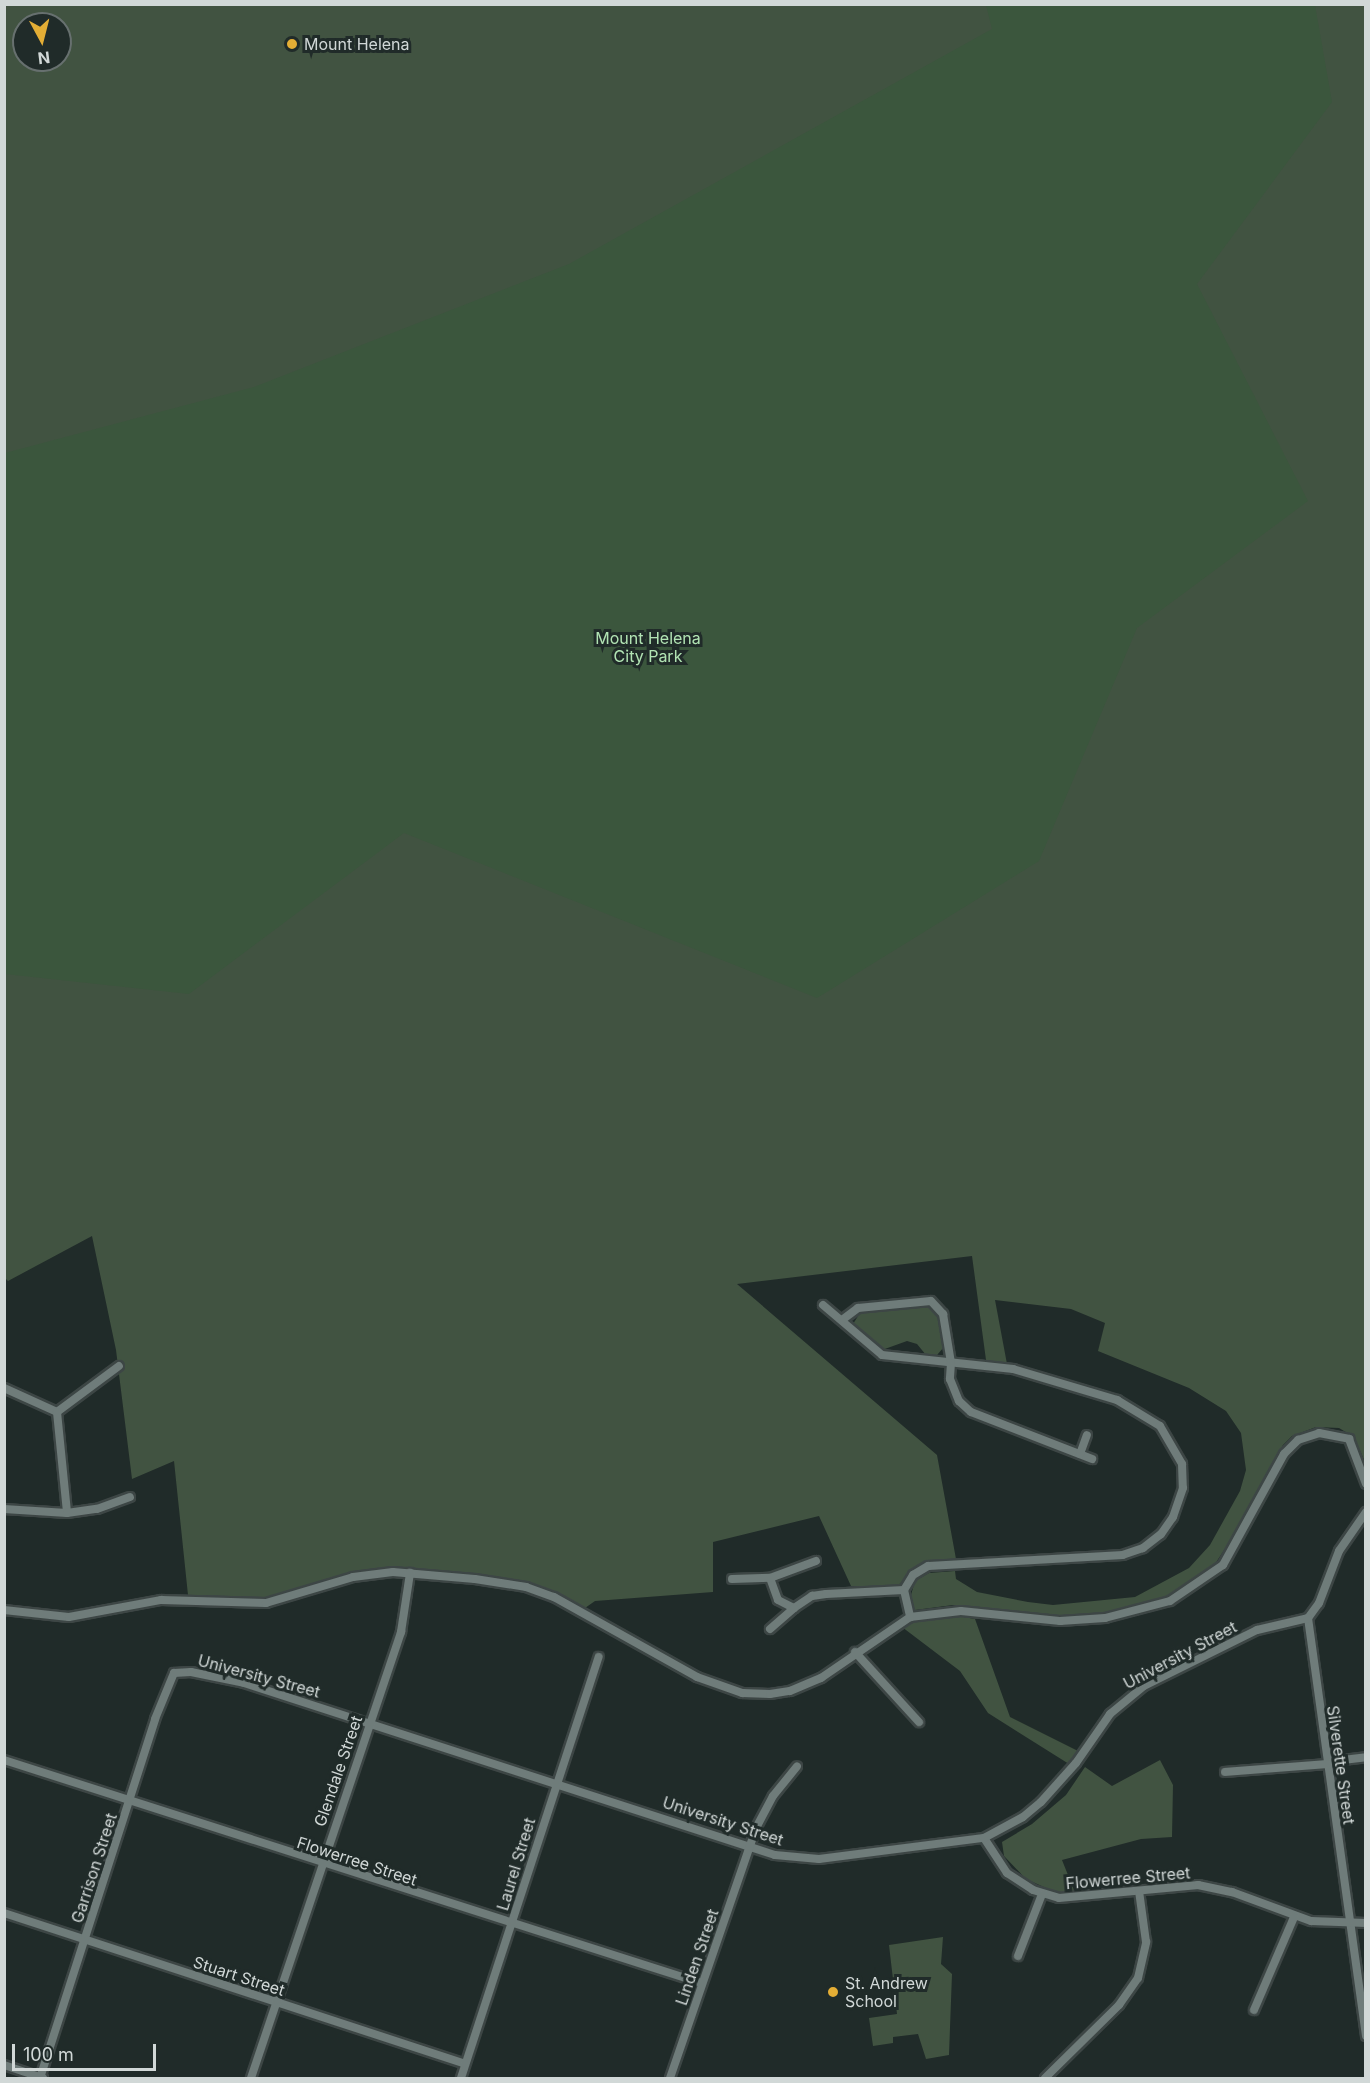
<!DOCTYPE html>
<html>
<head>
<meta charset="utf-8">
<style>
	body { margin:0 }
	#map { position:relative; width:1370px; height:2083px; overflow:hidden; background:#202b29; font-family:Inter,sans-serif }
	div>[style] { position:absolute }
	.green>* { inset:0; background:#415341 }
	.forest>* { inset:0; background:#3b563d }
	.roads { filter:drop-shadow(2px 0 #3d4645) drop-shadow(-2px 0 #3d4645) drop-shadow(0 2px #3d4645) drop-shadow(0 -2px #3d4645) }
	.minor>* { height:8px; margin:-4px; padding:0 4px; transform-origin:4px; border-radius:4px; background:#6f7c7a }
	.dots>* { width:16px; height:16px; translate:-50% -50%; box-sizing:border-box; border:3px solid #202b29; border-radius:50% }
	span { translate:-50% -50%; white-space:nowrap; text-align:center; line-height:1.15; -webkit-text-stroke:6px #202b29; paint-order:stroke }
	.poi-label { font-size:16px; color:#d1d8d7 }
	.left { translate:0 -50%; text-align:left }
	.park-label { font-size:16px; color:#b1e3b3 }
	.street-label { font-size:16px; color:#d1d8d7 }
	.frame { position:absolute; inset:0; border:6px solid #d1d8d7; pointer-events:none }
	.north { position:absolute; left:12px; top:12px; width:60px; height:60px; box-sizing:border-box; background:#202b29; border:2px solid #67706f; border-radius:50%; rotate:173deg; font-size:16px; font-weight:700; line-height:24px; text-align:center; color:#d1d8d7 }
	.north::after { content:''; display:block; margin:auto; width:21px; height:27px; background:#e4ae35; clip-path:polygon(50% 0,100% 100%,50% 72%,0 100%) }
	.scale { position:absolute; left:12px; top:2044px; width:144px; height:27px; box-sizing:border-box; border:3px solid #d1d8d7; border-top:0; padding-left:8px; font-size:18px; line-height:21px; white-space:nowrap; color:#d1d8d7; -webkit-text-stroke:4px #202b29; paint-order:stroke }
</style>
</head>
<body>
<div id="map">
	<div class="green">
		<div style="clip-path:polygon(evenodd,5px 5px,1365px 5px,1365px 1462px,1354px 1437px,1339px 1428px,1316px 1427px,1292px 1436px,1283px 1445px,1236px 1532px,1211px 1570px,1160px 1600px,1127px 1611px,1086px 1617px,1029px 1615px,953px 1605px,915px 1610px,909px 1602px,915px 1581px,929px 1573px,955px 1571px,956px 1579px,977px 1592px,1028px 1602px,1053px 1605px,1135px 1597px,1189px 1568px,1210px 1545px,1240px 1491px,1246px 1470px,1241px 1433px,1226px 1411px,1189px 1388px,1098px 1351px,1105px 1323px,1071px 1309px,995px 1300px,1007px 1364px,986px 1360px,972px 1256px,737px 1284px,937px 1455px,956px 1559px,917px 1565px,896px 1588px,851px 1586px,819px 1516px,713px 1542px,713px 1592px,595px 1601px,585px 1608px,557px 1593px,522px 1582px,402px 1568px,375px 1571px,268px 1599px,188px 1595px,174px 1461px,132px 1479px,116px 1350px,92px 1236px,8px 1281px,5px 1278px,5px 5px,24px 24px,60px 24px,60px 60px,24px 60px,24px 24px)"></div>
		<div style="clip-path:polygon(929px 1305px,939px 1313px,944px 1347px,937px 1355px,926px 1355px,917px 1344px,907px 1341px,882px 1350px,853px 1324px,860px 1313px)"></div>
		<div style="clip-path:polygon(953px 1615px,975px 1619px,1010px 1717px,1078px 1751px,1069px 1764px,988px 1713px,960px 1671px,902px 1627px,926px 1618px)"></div>
		<div style="clip-path:polygon(1160px 1760px,1173px 1785px,1172px 1837px,1141px 1839px,1062px 1860px,1076px 1895px,1055px 1892px,1026px 1879px,1004px 1856px,1002px 1842px,1032px 1824px,1066px 1795px,1085px 1767px,1112px 1786px)"></div>
		<div style="clip-path:polygon(943px 1937px,941px 1964px,952px 1974px,949px 2055px,926px 2059px,918px 2034px,893px 2037px,893px 2043px,873px 2046px,869px 2018px,897px 2014px,889px 1945px)"></div>
	</div>
	<div class="forest">
		<div style="clip-path:polygon(986px 5px,1315px 5px,1332px 102px,1197px 284px,1308px 501px,1137px 628px,1039px 861px,817px 998px,404px 833px,189px 994px,5px 974px,5px 453px,254px 387px,569px 264px,992px 29px)"></div>
	</div>
	<div class="roads">
		<div class="minor">
			<div style="left:823px;top:1305px;width:77px;rotate:40.3deg"></div>
			<div style="left:882px;top:1355px;width:132px;rotate:6.1deg"></div>
			<div style="left:1013px;top:1369px;width:109px;rotate:16.6deg"></div>
			<div style="left:1117px;top:1400px;width:50px;rotate:31.2deg"></div>
			<div style="left:1160px;top:1426px;width:44px;rotate:59.9deg"></div>
			<div style="left:1182px;top:1464px;width:24px;rotate:88deg"></div>
			<div style="left:1183px;top:1488px;width:31px;rotate:109deg"></div>
			<div style="left:1173px;top:1517px;width:21px;rotate:125deg"></div>
			<div style="left:1161px;top:1534px;width:23px;rotate:142deg"></div>
			<div style="left:1143px;top:1548px;width:21px;rotate:161deg"></div>
			<div style="left:1123px;top:1555px;width:195px;rotate:176.8deg"></div>
			<div style="left:928px;top:1566px;width:17px;rotate:149deg"></div>
			<div style="left:913px;top:1575px;width:17px;rotate:121deg"></div>
			<div style="left:904px;top:1590px;width:28px;rotate:77deg"></div>
			<div style="left:842px;top:1320px;width:20px;rotate:-37deg"></div>
			<div style="left:858px;top:1308px;width:73px;rotate:-5.5deg"></div>
			<div style="left:931px;top:1301px;width:18px;rotate:47deg"></div>
			<div style="left:943px;top:1314px;width:50px;rotate:80.7deg"></div>
			<div style="left:951px;top:1363px;width:16px;rotate:94deg"></div>
			<div style="left:950px;top:1379px;width:24px;rotate:68deg"></div>
			<div style="left:959px;top:1401px;width:16px;rotate:43deg"></div>
			<div style="left:971px;top:1412px;width:130px;rotate:21.2deg"></div>
			<div style="left:4px;top:1388px;width:58px;rotate:24.4deg"></div>
			<div style="left:57px;top:1412px;width:77px;rotate:-36.6deg"></div>
			<div style="left:57px;top:1412px;width:101px;rotate:84.3deg"></div>
			<div style="left:1080px;top:1454px;width:20px;rotate:-70deg"></div>
			<div style="left:4px;top:1509px;width:63px;rotate:3.6deg"></div>
			<div style="left:67px;top:1513px;width:30px;rotate:-8deg"></div>
			<div style="left:97px;top:1509px;width:35px;rotate:-20deg"></div>
			<div style="left:1366px;top:1512px;width:47px;rotate:124.7deg"></div>
			<div style="left:1339px;top:1551px;width:56px;rotate:111deg"></div>
			<div style="left:1319px;top:1603px;width:19px;rotate:126deg"></div>
			<div style="left:1308px;top:1618px;width:422px;rotate:82.1deg"></div>
			<div style="left:770px;top:1578px;width:23px;rotate:70deg"></div>
			<div style="left:778px;top:1600px;width:18px;rotate:27deg"></div>
			<div style="left:794px;top:1608px;width:22px;rotate:-34deg"></div>
			<div style="left:812px;top:1596px;width:14px;rotate:-8deg"></div>
			<div style="left:826px;top:1594px;width:78px;rotate:-2.9deg"></div>
			<div style="left:732px;top:1579px;width:38px;rotate:-2deg"></div>
			<div style="left:770px;top:1578px;width:49px;rotate:-20.3deg"></div>
			<div style="left:4px;top:1610px;width:65px;rotate:6.1deg"></div>
			<div style="left:69px;top:1617px;width:94px;rotate:-10.5deg"></div>
			<div style="left:161px;top:1600px;width:105px;rotate:1.6deg"></div>
			<div style="left:266px;top:1603px;width:91px;rotate:-16.6deg"></div>
			<div style="left:353px;top:1577px;width:40px;rotate:-7.1deg"></div>
			<div style="left:393px;top:1572px;width:82px;rotate:4.9deg"></div>
			<div style="left:475px;top:1579px;width:52px;rotate:8.9deg"></div>
			<div style="left:526px;top:1587px;width:30px;rotate:20deg"></div>
			<div style="left:554px;top:1597px;width:164px;rotate:29.2deg"></div>
			<div style="left:697px;top:1677px;width:48px;rotate:19.6deg"></div>
			<div style="left:742px;top:1693px;width:28px;rotate:2deg"></div>
			<div style="left:770px;top:1694px;width:20px;rotate:-9deg"></div>
			<div style="left:790px;top:1691px;width:34px;rotate:-23deg"></div>
			<div style="left:821px;top:1678px;width:108px;rotate:-34.4deg"></div>
			<div style="left:910px;top:1617px;width:51px;rotate:-6.7deg"></div>
			<div style="left:961px;top:1611px;width:100px;rotate:5.8deg"></div>
			<div style="left:1060px;top:1621px;width:45px;rotate:-3.8deg"></div>
			<div style="left:1105px;top:1618px;width:67px;rotate:-14.7deg"></div>
			<div style="left:1170px;top:1601px;width:64px;rotate:-34.2deg"></div>
			<div style="left:1223px;top:1565px;width:127px;rotate:-61.2deg"></div>
			<div style="left:1284px;top:1454px;width:20px;rotate:-45deg"></div>
			<div style="left:1298px;top:1440px;width:22px;rotate:-18deg"></div>
			<div style="left:1319px;top:1433px;width:31px;rotate:11deg"></div>
			<div style="left:1349px;top:1439px;width:48px;rotate:69.3deg"></div>
			<div style="left:770px;top:1629px;width:32px;rotate:-41deg"></div>
			<div style="left:855px;top:1652px;width:95px;rotate:47.6deg"></div>
			<div style="left:4px;top:1760px;width:732px;rotate:17.74deg"></div>
			<div style="left:1343px;top:1760px;width:23px;rotate:-7deg"></div>
			<div style="left:1225px;top:1772px;width:102px;rotate:-4.5deg"></div>
			<div style="left:984px;top:1838px;width:42px;rotate:56.7deg"></div>
			<div style="left:1007px;top:1873px;width:31px;rotate:33deg"></div>
			<div style="left:1033px;top:1890px;width:27px;rotate:17deg"></div>
			<div style="left:1059px;top:1898px;width:140px;rotate:-5.3deg"></div>
			<div style="left:1198px;top:1885px;width:35px;rotate:12deg"></div>
			<div style="left:1232px;top:1892px;width:84px;rotate:20.2deg"></div>
			<div style="left:1311px;top:1921px;width:55px;rotate:2.1deg"></div>
			<div style="left:4px;top:1913px;width:485px;rotate:18.1deg"></div>
			<div style="left:1018px;top:1956px;width:66px;rotate:-68.8deg"></div>
			<div style="left:1254px;top:2010px;width:101px;rotate:-66.7deg"></div>
			<div style="left:4px;top:2065px;width:41px;rotate:18.4deg"></div>
			<div style="left:40px;top:2078px;width:377px;rotate:-72.2deg"></div>
			<div style="left:155px;top:1719px;width:50px;rotate:-67.6deg"></div>
			<div style="left:174px;top:1673px;width:17px;rotate:-3deg"></div>
			<div style="left:191px;top:1672px;width:54px;rotate:11.7deg"></div>
			<div style="left:244px;top:1683px;width:558px;rotate:17.95deg"></div>
			<div style="left:775px;top:1855px;width:44px;rotate:5.2deg"></div>
			<div style="left:819px;top:1859px;width:166px;rotate:-7.3deg"></div>
			<div style="left:984px;top:1838px;width:44px;rotate:-28.3deg"></div>
			<div style="left:1023px;top:1817px;width:23px;rotate:-40deg"></div>
			<div style="left:1041px;top:1802px;width:52px;rotate:-48.1deg"></div>
			<div style="left:1076px;top:1763px;width:60px;rotate:-55.2deg"></div>
			<div style="left:1110px;top:1714px;width:44px;rotate:-39.5deg"></div>
			<div style="left:1144px;top:1686px;width:126px;rotate:-26.4deg"></div>
			<div style="left:1257px;top:1630px;width:52px;rotate:-13.2deg"></div>
			<div style="left:251px;top:2078px;width:471px;rotate:-71.4deg"></div>
			<div style="left:401px;top:1632px;width:60px;rotate:-81.3deg"></div>
			<div style="left:461px;top:2078px;width:443px;rotate:-71.9deg"></div>
			<div style="left:670px;top:2078px;width:264px;rotate:-71deg"></div>
			<div style="left:756px;top:1828px;width:36px;rotate:-62deg"></div>
			<div style="left:773px;top:1796px;width:38px;rotate:-51deg"></div>
			<div style="left:1045px;top:2078px;width:104px;rotate:-44.6deg"></div>
			<div style="left:1119px;top:2005px;width:33px;rotate:-55deg"></div>
			<div style="left:1138px;top:1978px;width:37px;rotate:-77deg"></div>
			<div style="left:1146px;top:1942px;width:51px;rotate:-97.8deg"></div>
		</div>
	</div>
	<div class="dots">
		<div style="left:292px;top:44px;background:#e4ae35"></div>
		<div style="left:833px;top:1992px;background:#e4ae35"></div>
	</div>
	<div class="poi-label">
		<span class="left" style="left:304px;top:44px">Mount Helena</span>
		<span class="left" style="left:845px;top:1992px">St. Andrew<br>School</span>
	</div>
	<div class="park-label">
		<span style="left:648px;top:647px">Mount Helena<br>City Park</span>
	</div>
	<div class="street-label">
		<span style="left:1180px;top:1655px;rotate:-28deg">University Street</span>
		<span style="left:259px;top:1676px;rotate:15deg">University Street</span>
		<span style="left:1341px;top:1765px;rotate:82deg">Silverette Street</span>
		<span style="left:338px;top:1771px;rotate:-71deg">Glendale Street</span>
		<span style="left:723px;top:1821px;rotate:18deg">University Street</span>
		<span style="left:357px;top:1861px;rotate:18deg">Flowerree Street</span>
		<span style="left:516px;top:1864px;rotate:-73deg">Laurel Street</span>
		<span style="left:94px;top:1868px;rotate:-72deg">Garrison Street</span>
		<span style="left:1128px;top:1878px;rotate:-5deg">Flowerree Street</span>
		<span style="left:697px;top:1957px;rotate:-71deg">Linden Street</span>
		<span style="left:239px;top:1976px;rotate:18deg">Stuart Street</span>
	</div>
	<div class="frame"></div>
	<div class="north">N</div>
	<div class="scale">100 m</div>
</div>
</body>
</html>
